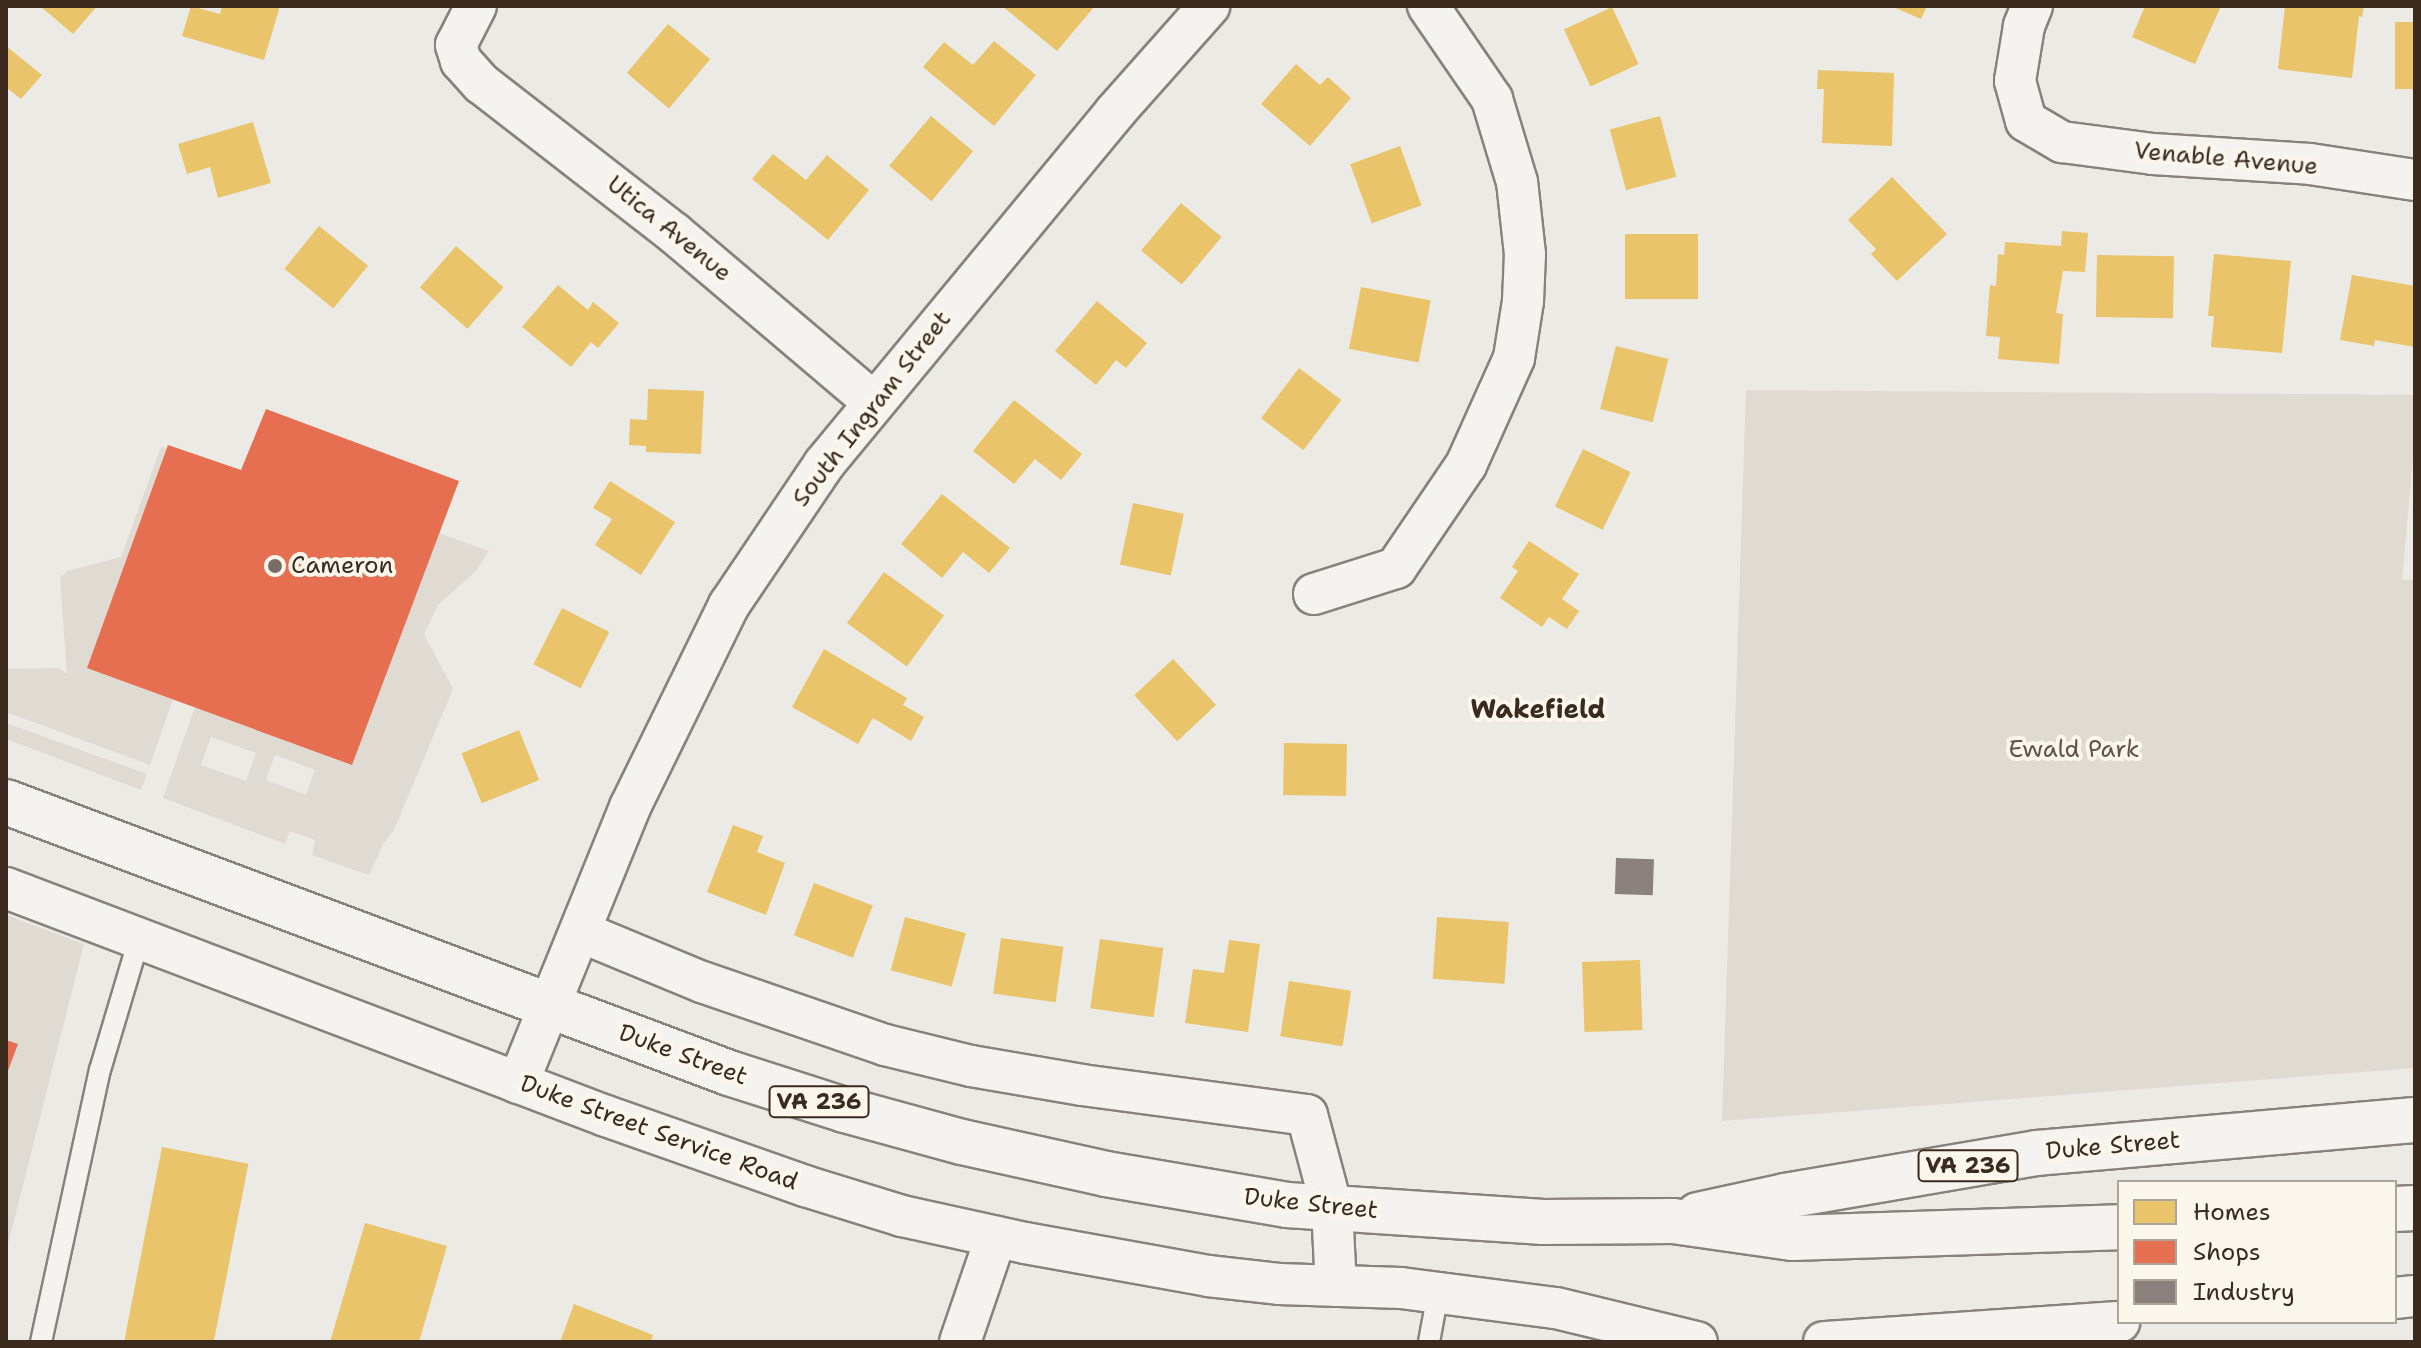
<!DOCTYPE html>
<html>
<head>
<meta charset="utf-8">
<style>
	body { margin:0 }
	#map { position:relative; width:2421px; height:1348px; overflow:hidden; background:#eceae4; font-family:"Shantell Sans",sans-serif }
	div>[style] { position:absolute }
	.built>* { inset:0; background:#dfdbd2 }
	.homes>* { inset:0; background:#e9c46a; transform-origin:0 0 }
	.shops>* { inset:0; background:#e76f51 }
	.industry>* { inset:0; background:#8a817c; transform-origin:0 0 }
	.roads { filter:drop-shadow(2px 0 #86827c) drop-shadow(-2px 0 #86827c) drop-shadow(0 2px #86827c) drop-shadow(0 -2px #86827c) }
	.lane>* { height:20px; margin:-10px; padding:0 10px; transform-origin:10px; border-radius:10px; background:#f4f3ef }
	.street>* { height:40px; margin:-20px; padding:0 20px; transform-origin:20px; border-radius:20px; background:#f4f3ef }
	.primary>* { height:44px; margin:-22px; padding:0 22px; transform-origin:22px; border-radius:22px; background:#f4f3ef }
	.dots>* { width:22px; height:22px; translate:-50% -50%; box-sizing:border-box; border:4px solid #fbf7ec; border-radius:50% }
	span { translate:-50% -50%; white-space:nowrap; text-align:center; line-height:1.15; -webkit-text-stroke:8px #fbf7ec; paint-order:stroke }
	.shield-label span { padding:2px 6px; background:#fbf7ec; border:2px solid; border-radius:6px; -webkit-text-stroke-width:0 }
	.shield-label { font-size:22px; color:#3b2a1e; font-weight:700 }
	.street-label { font-size:24px; color:#3b2a1e }
	.poi-label { font-size:24px; color:#3b2a1e }
	.left { translate:0 -50%; text-align:left }
	.park-label { font-size:24px; color:#625347 }
	.neighbourhood-label { font-size:26px; color:#3b2a1e; font-weight:700 }
	.frame { position:absolute; inset:0; border:8px solid #3b2a1e; pointer-events:none }
	.legend { position:absolute; left:2117px; top:1180px; width:280px; height:144px; box-sizing:border-box; background:#fbf7ec; border:2px solid #aea59a; margin:0; padding:10px 14px; list-style:none; font-size:24px; color:#3b2a1e }
	.legend li { display:flex; align-items:center; gap:16px; height:40px }
	.legend b { width:40px; border:2px solid #aea59a }
</style>
</head>
<body>
<div id="map">
	<div class="built">
		<div style="clip-path:polygon(1746px 390px,2415px 395px,2415px 435px,2402px 580px,2415px 580px,2415px 1068px,1722px 1121px)"></div>
		<div style="clip-path:polygon(161px 447px,167px 449px,173px 699px,150px 765px,6px 712px,6px 669px,59px 668px,67px 674px,60px 578px,67px 571px,121px 557px)"></div>
		<div style="clip-path:polygon(evenodd,439px 533px,489px 551px,476px 571px,438px 605px,424px 634px,453px 689px,394px 830px,383px 844px,369px 875px,312px 855px,315px 840px,290px 831px,285px 844px,163px 798px,195px 707px,439px 533px,211px 737px,256px 753px,246px 781px,201px 765px,211px 737px,439px 533px,275px 755px,315px 770px,306px 795px,266px 780px,275px 755px)"></div>
		<div style="clip-path:polygon(6px 723px,147px 774px,141px 790px,6px 739px)"></div>
		<div style="clip-path:polygon(6px 915px,84px 944px,6px 1252px)"></div>
	</div>
	<div class="homes">
		<div style="clip-path:polygon(40px 6px,97px 6px,73px 34px)"></div>
		<div style="clip-path:polygon(191px 6px,220px 14px,222px 6px,280px 6px,264px 60px,182px 36px)"></div>
		<div style="clip-path:polygon(1002px 6px,1095px 6px,1057px 51px)"></div>
		<div style="clip-path:polygon(1891px 6px,1927px 6px,1921px 19px)"></div>
		<div style="clip-path:polygon(2145px 6px,2221px 6px,2195px 64px,2132px 37px)"></div>
		<div style="clip-path:polygon(2285px 6px,2364px 6px,2362px 17px,2359px 16px,2352px 78px,2278px 69px)"></div>
		<div style="left:1612px;top:7px;width:63px;height:53px;rotate:65deg"></div>
		<div style="left:2415px;top:22px;width:67px;height:20px;rotate:90deg"></div>
		<div style="left:668px;top:24px;width:55px;height:64px;rotate:40deg"></div>
		<div style="clip-path:polygon(994px 41px,1036px 75px,994px 126px,923px 67px,944px 42px,973px 65px)"></div>
		<div style="clip-path:polygon(6px 46px,42px 75px,21px 99px,6px 87px)"></div>
		<div style="clip-path:polygon(1296px 64px,1320px 85px,1328px 77px,1351px 98px,1310px 146px,1261px 104px)"></div>
		<div style="clip-path:polygon(1818px 70px,1894px 73px,1892px 146px,1822px 143px,1824px 89px,1817px 89px)"></div>
		<div style="left:931px;top:116px;width:55px;height:65px;rotate:40deg"></div>
		<div style="left:1660px;top:116px;width:63px;height:52px;rotate:75deg"></div>
		<div style="clip-path:polygon(253px 122px,271px 183px,218px 198px,210px 167px,187px 174px,178px 144px)"></div>
		<div style="left:1400px;top:146px;width:63px;height:53px;rotate:70deg"></div>
		<div style="clip-path:polygon(773px 154px,806px 180px,827px 155px,869px 190px,828px 240px,752px 179px)"></div>
		<div style="clip-path:polygon(1892px 177px,1947px 234px,1897px 281px,1871px 254px,1876px 249px,1848px 220px)"></div>
		<div style="left:1181px;top:203px;width:53px;height:62px;rotate:40deg"></div>
		<div style="left:319px;top:226px;width:63px;height:55px;rotate:39deg"></div>
		<div style="clip-path:polygon(2062px 231px,2088px 233px,2085px 272px,2063px 271px,2056px 313px,2063px 314px,2059px 364px,1998px 359px,2000px 337px,1986px 336px,1990px 285px,1996px 286px,1998px 254px,2004px 255px,2005px 242px,2061px 246px)"></div>
		<div style="left:1698px;top:234px;width:65px;height:73px;rotate:90deg"></div>
		<div style="left:456px;top:246px;width:63px;height:55px;rotate:41deg"></div>
		<div style="clip-path:polygon(2214px 254px,2291px 261px,2282px 353px,2211px 347px,2214px 316px,2208px 316px)"></div>
		<div style="left:2097px;top:255px;width:77px;height:62px;rotate:1deg"></div>
		<div style="clip-path:polygon(2352px 275px,2415px 286px,2415px 347px,2375px 340px,2374px 346px,2340px 340px)"></div>
		<div style="clip-path:polygon(558px 285px,588px 310px,593px 302px,619px 323px,598px 348px,591px 342px,571px 367px,522px 327px)"></div>
		<div style="left:1361px;top:287px;width:71px;height:63px;rotate:11deg"></div>
		<div style="clip-path:polygon(1097px 301px,1147px 343px,1126px 368px,1116px 360px,1096px 385px,1055px 351px)"></div>
		<div style="left:1616px;top:346px;width:54px;height:65px;rotate:14deg"></div>
		<div style="left:1299px;top:368px;width:53px;height:63px;rotate:37deg"></div>
		<div style="clip-path:polygon(648px 389px,704px 391px,701px 454px,646px 452px,646px 446px,629px 445px,630px 419px,647px 420px)"></div>
		<div style="clip-path:polygon(1014px 400px,1082px 454px,1061px 480px,1035px 459px,1014px 484px,973px 451px)"></div>
		<div style="left:1583px;top:449px;width:53px;height:64px;rotate:26deg"></div>
		<div style="clip-path:polygon(610px 481px,675px 522px,641px 575px,595px 545px,612px 519px,593px 508px)"></div>
		<div style="clip-path:polygon(942px 494px,1010px 548px,989px 573px,963px 552px,942px 578px,901px 544px)"></div>
		<div style="left:1133px;top:503px;width:52px;height:63px;rotate:12deg"></div>
		<div style="clip-path:polygon(1529px 541px,1579px 574px,1562px 599px,1579px 611px,1567px 629px,1549px 617px,1542px 627px,1500px 598px,1518px 571px,1512px 567px)"></div>
		<div style="left:884px;top:572px;width:74px;height:63px;rotate:36deg"></div>
		<div style="left:562px;top:608px;width:53px;height:63px;rotate:27deg"></div>
		<div style="clip-path:polygon(824px 649px,907px 698px,903px 705px,924px 717px,911px 741px,873px 718px,858px 744px,792px 707px)"></div>
		<div style="left:1173px;top:659px;width:63px;height:53px;rotate:47deg"></div>
		<div style="left:519px;top:730px;width:54px;height:62px;rotate:68deg"></div>
		<div style="left:1284px;top:743px;width:63px;height:52px;rotate:1deg"></div>
		<div style="clip-path:polygon(733px 825px,763px 836px,757px 852px,785px 863px,766px 915px,707px 892px)"></div>
		<div style="left:814px;top:883px;width:63px;height:56px;rotate:21deg"></div>
		<div style="left:905px;top:917px;width:63px;height:55px;rotate:15deg"></div>
		<div style="left:1437px;top:917px;width:72px;height:62px;rotate:4deg"></div>
		<div style="left:1001px;top:938px;width:63px;height:56px;rotate:8deg"></div>
		<div style="left:1100px;top:939px;width:64px;height:70px;rotate:8deg"></div>
		<div style="clip-path:polygon(1229px 940px,1260px 944px,1248px 1032px,1185px 1023px,1193px 969px,1224px 973px)"></div>
		<div style="left:1640px;top:960px;width:70px;height:58px;rotate:88deg"></div>
		<div style="left:1289px;top:981px;width:63px;height:56px;rotate:9deg"></div>
		<div style="left:162px;top:1147px;width:88px;height:199px;rotate:11deg"></div>
		<div style="clip-path:polygon(365px 1223px,447px 1246px,419px 1342px,330px 1342px)"></div>
		<div style="clip-path:polygon(574px 1304px,653px 1335px,651px 1342px,560px 1342px)"></div>
	</div>
	<div class="shops">
		<div style="clip-path:polygon(266px 409px,459px 481px,352px 765px,87px 668px,168px 445px,241px 470px)"></div>
		<div style="clip-path:polygon(6px 1040px,18px 1044px,6px 1076px)"></div>
	</div>
	<div class="industry">
		<div style="left:1616px;top:858px;width:38px;height:36px;rotate:2deg"></div>
	</div>
	<div class="roads">
		<div class="lane">
			<div style="left:41px;top:1342px;width:278px;rotate:-77.8deg"></div>
			<div style="left:100px;top:1070px;width:137px;rotate:-73.4deg"></div>
			<div style="left:1429px;top:1342px;width:50px;rotate:-79.6deg"></div>
		</div>
		<div class="street">
			<div style="left:476px;top:6px;width:44px;rotate:117.1deg"></div>
			<div style="left:456px;top:45px;width:17px;rotate:73deg"></div>
			<div style="left:461px;top:61px;width:31px;rotate:48deg"></div>
			<div style="left:482px;top:84px;width:243px;rotate:37.8deg"></div>
			<div style="left:674px;top:233px;width:261px;rotate:40.3deg"></div>
			<div style="left:2032px;top:6px;width:22px;rotate:112deg"></div>
			<div style="left:2024px;top:26px;width:56px;rotate:99.3deg"></div>
			<div style="left:2015px;top:81px;width:41px;rotate:74.6deg"></div>
			<div style="left:2026px;top:121px;width:42px;rotate:30.3deg"></div>
			<div style="left:2062px;top:142px;width:92px;rotate:7.5deg"></div>
			<div style="left:2153px;top:154px;width:157px;rotate:3.6deg"></div>
			<div style="left:2310px;top:164px;width:106px;rotate:8.7deg"></div>
			<div style="left:1314px;top:594px;width:86px;rotate:-17.6deg"></div>
			<div style="left:1396px;top:568px;width:125px;rotate:-55.8deg"></div>
			<div style="left:1466px;top:465px;width:117px;rotate:-65.8deg"></div>
			<div style="left:1514px;top:358px;width:58px;rotate:-81deg"></div>
			<div style="left:1523px;top:301px;width:47px;rotate:-87.6deg"></div>
			<div style="left:1525px;top:254px;width:72px;rotate:-96.3deg"></div>
			<div style="left:1517px;top:182px;width:87px;rotate:-106.8deg"></div>
			<div style="left:1492px;top:99px;width:113px;rotate:-124.5deg"></div>
			<div style="left:6px;top:888px;width:642px;rotate:20.81deg"></div>
			<div style="left:606px;top:1116px;width:211px;rotate:19.4deg"></div>
			<div style="left:805px;top:1186px;width:102px;rotate:17.2deg"></div>
			<div style="left:902px;top:1216px;width:126px;rotate:12.4deg"></div>
			<div style="left:1025px;top:1243px;width:186px;rotate:10.2deg"></div>
			<div style="left:1208px;top:1276px;width:71px;rotate:6.4deg"></div>
			<div style="left:1279px;top:1284px;width:122px;rotate:1.9deg"></div>
			<div style="left:1401px;top:1288px;width:156px;rotate:7.4deg"></div>
			<div style="left:1556px;top:1308px;width:145px;rotate:13.6deg"></div>
			<div style="left:581px;top:932px;width:131px;rotate:22.5deg"></div>
			<div style="left:702px;top:982px;width:194px;rotate:19deg"></div>
			<div style="left:885px;top:1045px;width:89px;rotate:13.7deg"></div>
			<div style="left:971px;top:1066px;width:113px;rotate:9.7deg"></div>
			<div style="left:1082px;top:1085px;width:227px;rotate:7.6deg"></div>
			<div style="left:1307px;top:1115px;width:96px;rotate:75deg"></div>
			<div style="left:1332px;top:1208px;width:78px;rotate:87.1deg"></div>
			<div style="left:518px;top:1083px;width:298px;rotate:-67.9deg"></div>
			<div style="left:630px;top:807px;width:225px;rotate:-63.9deg"></div>
			<div style="left:729px;top:605px;width:170px;rotate:-56deg"></div>
			<div style="left:824px;top:464px;width:457px;rotate:-50.4deg"></div>
			<div style="left:1115px;top:112px;width:142px;rotate:-48.4deg"></div>
			<div style="left:2395px;top:1298px;width:20px;rotate:-6deg"></div>
			<div style="left:960px;top:1342px;width:111px;rotate:-71.1deg"></div>
			<div style="left:1824px;top:1342px;width:296px;rotate:-3.9deg"></div>
		</div>
		<div class="primary">
			<div style="left:6px;top:802px;width:772px;rotate:20.55deg"></div>
			<div style="left:729px;top:1073px;width:122px;rotate:17.7deg"></div>
			<div style="left:845px;top:1110px;width:121px;rotate:15.3deg"></div>
			<div style="left:962px;top:1142px;width:148px;rotate:12.5deg"></div>
			<div style="left:1106px;top:1174px;width:184px;rotate:9.7deg"></div>
			<div style="left:1287px;top:1205px;width:257px;rotate:3.8deg"></div>
			<div style="left:1543px;top:1222px;width:130px;rotate:-0.4deg"></div>
			<div style="left:1673px;top:1221px;width:120px;rotate:8.1deg"></div>
			<div style="left:1792px;top:1238px;width:327px;rotate:-1.9deg"></div>
			<div style="left:2395px;top:1209px;width:20px;rotate:-3deg"></div>
			<div style="left:1698px;top:1215px;width:89px;rotate:-12.3deg"></div>
			<div style="left:1785px;top:1196px;width:256px;rotate:-9.7deg"></div>
			<div style="left:2037px;top:1153px;width:379px;rotate:-5deg"></div>
		</div>
	</div>
	<div class="dots">
		<div style="left:275px;top:566px;background:#796d63"></div>
	</div>
	<div class="shield-label">
		<span style="left:819px;top:1102px">VA 236</span>
		<span style="left:1968px;top:1166px">VA 236</span>
	</div>
	<div class="street-label">
		<span style="left:2226px;top:159px;rotate:5deg">Venable Avenue</span>
		<span style="left:669px;top:229px;rotate:39deg">Utica Avenue</span>
		<span style="left:872px;top:409px;rotate:-52deg">South Ingram Street</span>
		<span style="left:683px;top:1055px;rotate:20deg">Duke Street</span>
		<span style="left:659px;top:1133px;rotate:20deg">Duke Street Service Road</span>
		<span style="left:2113px;top:1146px;rotate:-5deg">Duke Street</span>
		<span style="left:1311px;top:1204px;rotate:6deg">Duke Street</span>
	</div>
	<div class="poi-label">
		<span class="left" style="left:291px;top:566px">Cameron</span>
	</div>
	<div class="park-label">
		<span style="left:2074px;top:750px">Ewald Park</span>
	</div>
	<div class="neighbourhood-label">
		<span style="left:1538px;top:709px">Wakefield</span>
	</div>
	<div class="frame"></div>
	<ul class="legend">
	<li><b style="height:22px;background:#e9c46a"></b>Homes</li>
	<li><b style="height:22px;background:#e76f51"></b>Shops</li>
	<li><b style="height:22px;background:#8a817c"></b>Industry</li>
	</ul>
</div>
</body>
</html>
